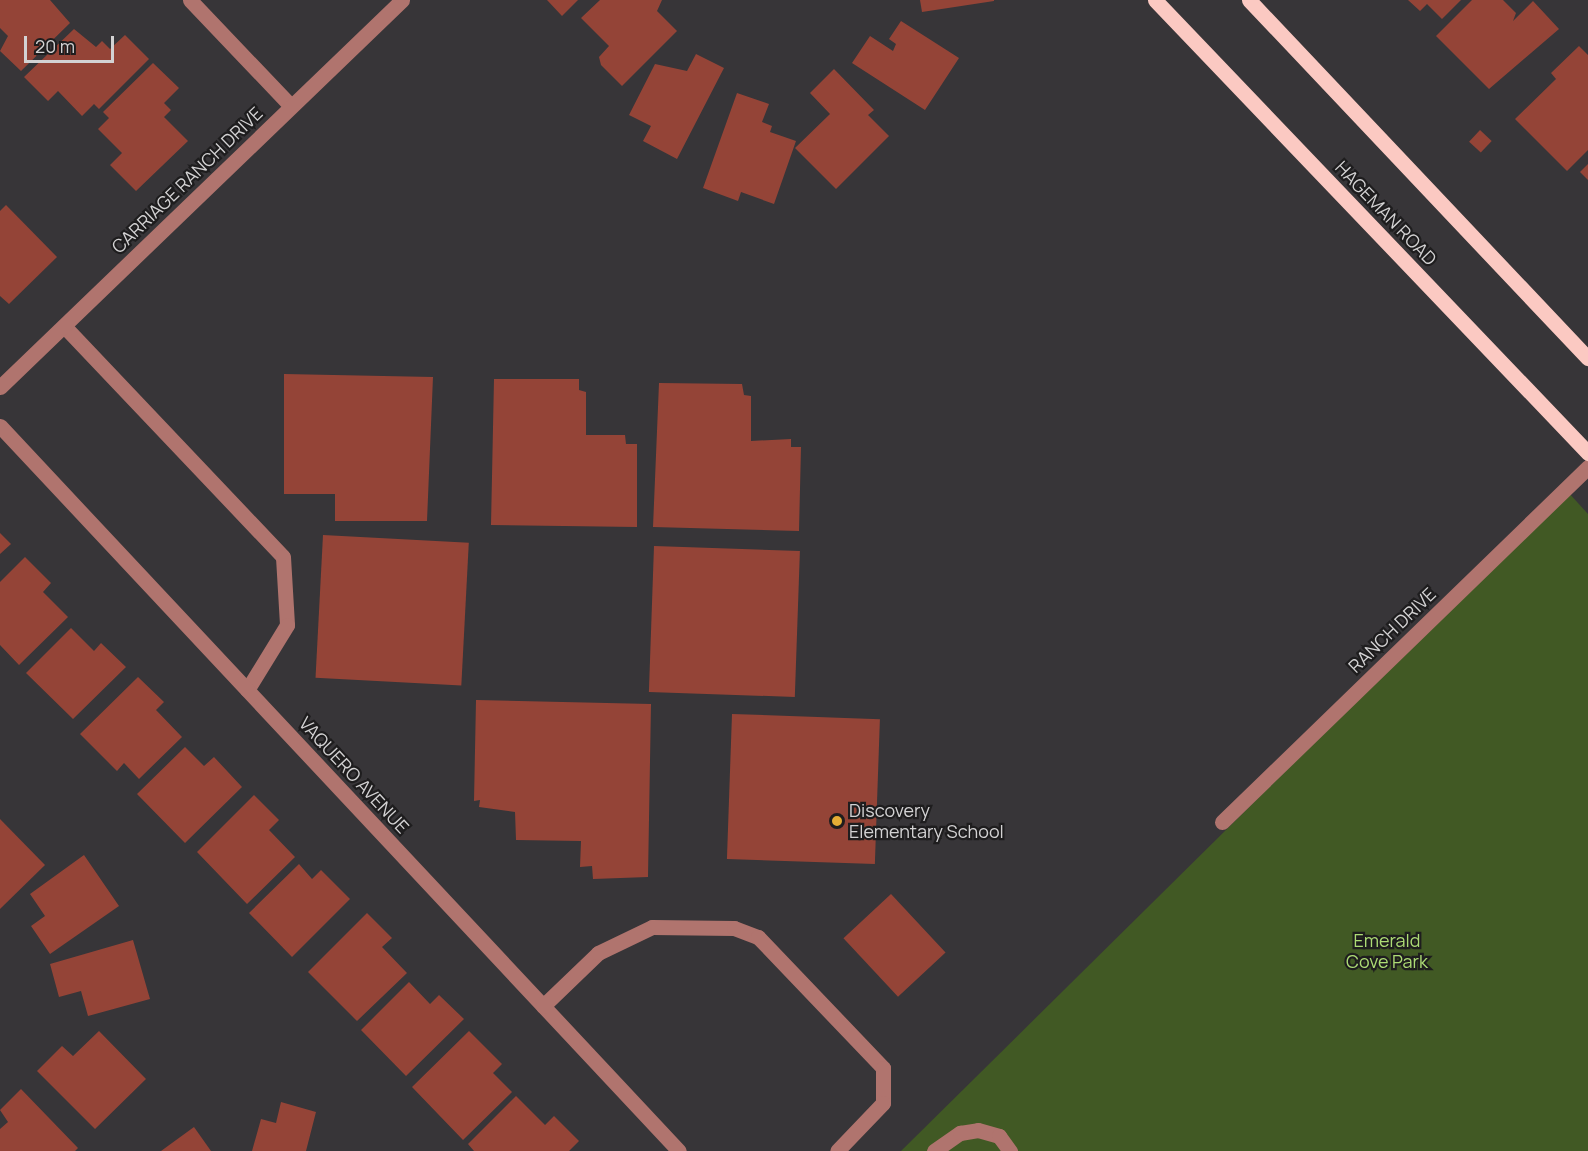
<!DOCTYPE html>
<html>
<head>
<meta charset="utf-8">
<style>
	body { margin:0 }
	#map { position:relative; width:1588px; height:1151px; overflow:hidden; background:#373538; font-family:Manrope,sans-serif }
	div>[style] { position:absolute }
	.green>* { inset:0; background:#415924 }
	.building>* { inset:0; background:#944437; transform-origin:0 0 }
	.minor>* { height:15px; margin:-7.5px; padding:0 7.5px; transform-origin:7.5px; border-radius:7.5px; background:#b0746e }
	.major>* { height:15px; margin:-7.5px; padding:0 7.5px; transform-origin:7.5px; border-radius:7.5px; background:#fbc9c2 }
	.dots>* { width:16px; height:16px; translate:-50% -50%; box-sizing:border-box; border:3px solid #1e1d1e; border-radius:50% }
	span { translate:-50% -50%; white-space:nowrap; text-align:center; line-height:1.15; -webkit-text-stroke:4.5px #1e1d1e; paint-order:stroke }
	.street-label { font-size:18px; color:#d3d2d3 }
	.poi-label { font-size:18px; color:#d3d2d3 }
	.left { translate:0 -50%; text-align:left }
	.park-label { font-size:18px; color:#addc75 }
	.scale { position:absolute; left:24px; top:36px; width:90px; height:27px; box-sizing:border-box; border:3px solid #d3d2d3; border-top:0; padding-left:8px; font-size:18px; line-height:21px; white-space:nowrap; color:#d3d2d3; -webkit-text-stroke:4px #1e1d1e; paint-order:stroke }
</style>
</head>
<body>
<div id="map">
	<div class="green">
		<div style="clip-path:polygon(1568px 492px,1588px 514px,1588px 1151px,901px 1151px)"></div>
	</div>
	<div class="building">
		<div style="clip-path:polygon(0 0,50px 0,70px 23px,21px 71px,0 51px,8px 36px,0 28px)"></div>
		<div style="clip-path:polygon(547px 0,578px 0,562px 16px)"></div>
		<div style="clip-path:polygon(600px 0,662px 0,657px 11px,677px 31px,622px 86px,601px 65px,599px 57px,609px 46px,581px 18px)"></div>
		<div style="clip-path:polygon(920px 0,994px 0,994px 1px,922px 12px)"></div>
		<div style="clip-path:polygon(1408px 0,1461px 0,1442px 19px,1427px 4px,1420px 11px)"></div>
		<div style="clip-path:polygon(1472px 0,1503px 0,1516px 13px,1513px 21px,1533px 1px,1559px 29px,1489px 89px,1436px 36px)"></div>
		<div style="clip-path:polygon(901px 21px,959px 58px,925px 110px,852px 63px,870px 36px,893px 51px,896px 44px,889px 39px)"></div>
		<div style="clip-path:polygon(74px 29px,96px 47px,102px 41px,110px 49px,125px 35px,149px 59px,99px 109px,94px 104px,82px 116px,58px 91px,48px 101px,24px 77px)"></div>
		<div style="clip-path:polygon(1579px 46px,1588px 55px,1588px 150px,1567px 171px,1515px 119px,1556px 79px,1551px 73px)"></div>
		<div style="clip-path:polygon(696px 54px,724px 68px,677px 159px,643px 141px,651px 126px,629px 115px,655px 64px,687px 71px)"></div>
		<div style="clip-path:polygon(153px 63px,179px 88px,164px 103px,171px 110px,164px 117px,188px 141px,136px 191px,110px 165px,122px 153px,98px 129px,109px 118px,103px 112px)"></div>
		<div style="clip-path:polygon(834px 69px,874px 110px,868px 115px,889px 136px,836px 189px,795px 148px,830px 114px,810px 93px)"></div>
		<div style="clip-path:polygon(737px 93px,769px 104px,762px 122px,772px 126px,770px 132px,796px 141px,774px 204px,741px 192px,738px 201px,703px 188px)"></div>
		<div style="left:1480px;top:130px;width:16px;height:16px;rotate:43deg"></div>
		<div style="clip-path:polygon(1588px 164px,1588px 180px,1580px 172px)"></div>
		<div style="clip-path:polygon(6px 205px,57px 257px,9px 304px,0 296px,0 211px)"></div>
		<div style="clip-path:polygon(284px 374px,433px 377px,427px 521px,335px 521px,335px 494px,284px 494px)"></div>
		<div style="clip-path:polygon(494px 379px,579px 379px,579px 390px,586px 392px,586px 435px,625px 435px,626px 444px,637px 444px,637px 527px,491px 525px)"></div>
		<div style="clip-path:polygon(659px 383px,742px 384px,744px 395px,751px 396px,751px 441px,791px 439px,791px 447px,801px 447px,799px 531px,653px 527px)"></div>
		<div style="clip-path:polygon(0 533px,11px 544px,0 554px)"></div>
		<div style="left:323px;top:535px;width:146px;height:143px;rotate:3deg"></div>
		<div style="left:654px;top:546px;width:146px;height:146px;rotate:2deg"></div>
		<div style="clip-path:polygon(25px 557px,51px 583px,43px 592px,68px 617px,19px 665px,0 645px,0 582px)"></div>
		<div style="clip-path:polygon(71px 628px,94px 651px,101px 643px,126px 667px,73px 719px,26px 673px)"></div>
		<div style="clip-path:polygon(138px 677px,164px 702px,156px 710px,182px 737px,139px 779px,124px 763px,117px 771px,80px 734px)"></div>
		<div style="clip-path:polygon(476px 700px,651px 704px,648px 877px,593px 879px,592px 866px,580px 867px,581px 841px,516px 840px,515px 812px,479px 807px,480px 800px,474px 801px)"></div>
		<div style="left:732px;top:714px;width:148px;height:145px;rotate:2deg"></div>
		<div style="clip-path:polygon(185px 747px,204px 766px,214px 757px,242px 787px,185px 843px,137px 794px)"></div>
		<div style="clip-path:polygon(254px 795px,279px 820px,269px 830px,295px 857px,247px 904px,197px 852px)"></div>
		<div style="clip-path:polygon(0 819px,45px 865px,0 909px)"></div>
		<div style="clip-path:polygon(84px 855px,119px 906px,50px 954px,31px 926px,45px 916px,30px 894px)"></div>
		<div style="clip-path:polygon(299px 864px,312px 879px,321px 870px,350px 899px,292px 957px,249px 913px)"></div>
		<div style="left:891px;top:894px;width:80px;height:65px;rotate:47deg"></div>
		<div style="clip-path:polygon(367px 913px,392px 938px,382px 947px,407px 973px,357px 1021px,308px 972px)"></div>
		<div style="clip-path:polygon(133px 940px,150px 999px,88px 1016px,81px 991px,59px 997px,50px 964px)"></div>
		<div style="clip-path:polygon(409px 982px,430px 1004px,439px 995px,464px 1019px,406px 1076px,361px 1030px)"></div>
		<div style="clip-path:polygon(99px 1031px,146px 1079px,95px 1129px,37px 1071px,62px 1046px,73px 1056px)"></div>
		<div style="clip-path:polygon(469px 1031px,502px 1064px,493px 1073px,512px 1092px,463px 1140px,412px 1087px)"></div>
		<div style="clip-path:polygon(21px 1089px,78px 1148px,75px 1151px,0 1151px,0 1129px,8px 1122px,0 1110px)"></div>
		<div style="clip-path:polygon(516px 1096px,545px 1125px,554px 1116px,579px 1141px,569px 1151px,474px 1151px,468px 1144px)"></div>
		<div style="clip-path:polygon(281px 1102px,316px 1112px,306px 1151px,252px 1151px,261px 1119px,276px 1123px)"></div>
		<div style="clip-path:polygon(194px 1127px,211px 1151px,161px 1151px)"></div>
	</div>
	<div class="minor">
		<div style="left:190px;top:0;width:146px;rotate:46.4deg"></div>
		<div style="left:64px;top:326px;width:318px;rotate:46.5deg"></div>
		<div style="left:283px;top:557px;width:68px;rotate:86.6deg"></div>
		<div style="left:287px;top:625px;width:76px;rotate:121.6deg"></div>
		<div style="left:0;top:387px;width:558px;rotate:-43.91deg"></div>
		<div style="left:0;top:426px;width:993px;rotate:46.88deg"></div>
		<div style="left:1222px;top:822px;width:510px;rotate:-44.13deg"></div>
		<div style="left:543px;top:1006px;width:76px;rotate:-43.9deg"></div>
		<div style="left:598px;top:953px;width:60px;rotate:-25.7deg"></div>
		<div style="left:652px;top:927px;width:82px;rotate:0.7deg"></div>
		<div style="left:734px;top:928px;width:26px;rotate:21deg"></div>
		<div style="left:758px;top:937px;width:181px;rotate:46.3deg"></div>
		<div style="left:883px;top:1068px;width:35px;rotate:90deg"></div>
		<div style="left:883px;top:1103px;width:66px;rotate:133.8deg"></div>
		<div style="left:934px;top:1151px;width:32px;rotate:-35deg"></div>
		<div style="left:960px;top:1133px;width:18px;rotate:-9deg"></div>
		<div style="left:978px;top:1130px;width:22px;rotate:16deg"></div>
		<div style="left:999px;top:1136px;width:19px;rotate:54deg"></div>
	</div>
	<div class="major">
		<div style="left:1155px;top:0;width:627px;rotate:46.29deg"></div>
		<div style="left:1249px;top:0;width:493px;rotate:46.6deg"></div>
	</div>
	<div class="dots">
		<div style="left:837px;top:821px;background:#e5ad35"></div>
	</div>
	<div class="street-label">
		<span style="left:187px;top:180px;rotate:-44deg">CARRIAGE RANCH DRIVE</span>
		<span style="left:1386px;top:213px;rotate:46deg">HAGEMAN ROAD</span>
		<span style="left:1392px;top:630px;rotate:-44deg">RANCH DRIVE</span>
		<span style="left:354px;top:775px;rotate:47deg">VAQUERO AVENUE</span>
	</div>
	<div class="poi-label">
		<span class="left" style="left:849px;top:821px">Discovery<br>Elementary School</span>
	</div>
	<div class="park-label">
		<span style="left:1387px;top:951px">Emerald<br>Cove Park</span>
	</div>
	<div class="scale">20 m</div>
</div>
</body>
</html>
